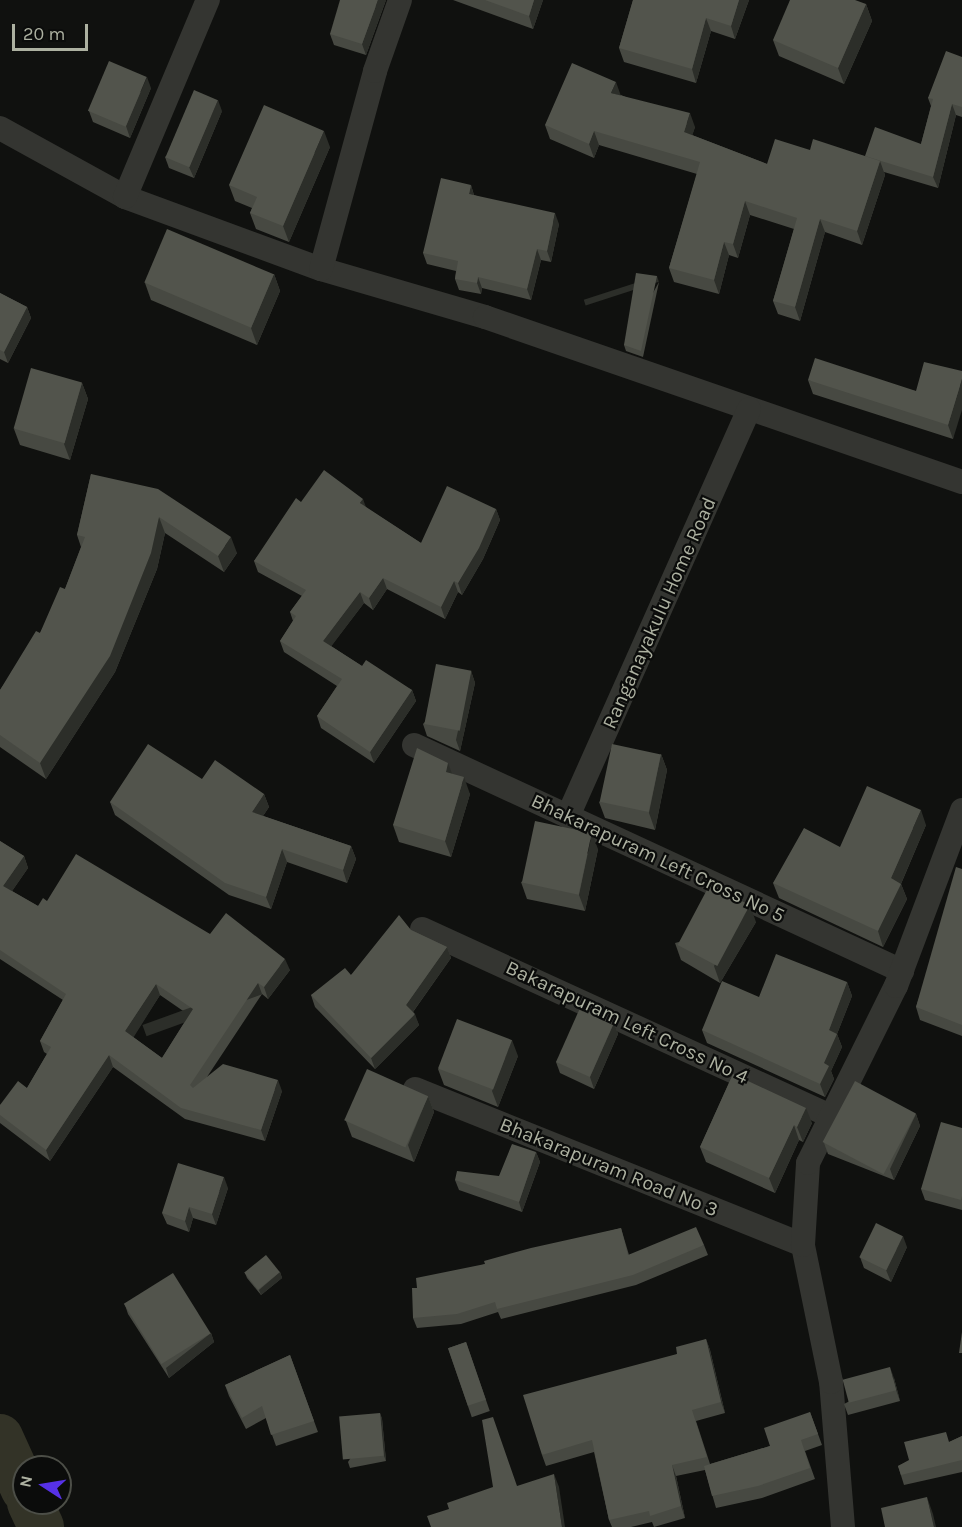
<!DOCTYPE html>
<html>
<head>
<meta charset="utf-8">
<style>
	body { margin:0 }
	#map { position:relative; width:962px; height:1527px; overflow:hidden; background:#10110f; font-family:Karla,sans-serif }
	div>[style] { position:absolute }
	.river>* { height:46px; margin:-23px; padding:0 23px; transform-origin:23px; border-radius:23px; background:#333327 }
	.minor>* { height:24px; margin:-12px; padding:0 12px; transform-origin:12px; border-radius:12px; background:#343531 }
	.wall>* { inset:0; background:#474942; transform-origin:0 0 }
	.shaded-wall>* { inset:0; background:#2c2e29; transform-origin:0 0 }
	.building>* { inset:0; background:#52544c; transform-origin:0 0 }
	span { translate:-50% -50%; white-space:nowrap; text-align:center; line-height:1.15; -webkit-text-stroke:4.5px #0b0c0b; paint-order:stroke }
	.street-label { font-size:20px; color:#adb1a1 }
	.north { position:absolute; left:12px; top:1455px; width:60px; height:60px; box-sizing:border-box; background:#0b0c0b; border:2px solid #4c4e47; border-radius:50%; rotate:282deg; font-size:16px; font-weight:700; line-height:24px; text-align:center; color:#adb1a1 }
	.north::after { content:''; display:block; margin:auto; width:21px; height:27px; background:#5631e7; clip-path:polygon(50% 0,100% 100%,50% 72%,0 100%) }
	.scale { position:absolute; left:12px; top:24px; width:76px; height:27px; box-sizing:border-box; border:3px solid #adb1a1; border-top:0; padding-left:8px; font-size:18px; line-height:21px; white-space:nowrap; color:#adb1a1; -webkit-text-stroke:4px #0b0c0b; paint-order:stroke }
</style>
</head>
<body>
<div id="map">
	<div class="river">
		<div style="left:0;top:1437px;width:58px;rotate:65.6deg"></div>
		<div style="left:30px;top:1503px;width:26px;rotate:65deg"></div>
	</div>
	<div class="minor">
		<div style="left:0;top:128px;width:143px;rotate:28.9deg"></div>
		<div style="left:125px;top:197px;width:209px;rotate:20.2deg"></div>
		<div style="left:321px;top:269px;width:171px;rotate:16.3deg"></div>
		<div style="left:485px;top:317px;width:505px;rotate:19.08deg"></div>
		<div style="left:125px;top:197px;width:214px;rotate:-67.2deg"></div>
		<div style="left:321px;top:269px;width:205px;rotate:-74.7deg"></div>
		<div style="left:375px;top:71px;width:75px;rotate:-70.6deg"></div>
		<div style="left:414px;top:745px;width:538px;rotate:24.85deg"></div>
		<div style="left:568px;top:816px;width:445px;rotate:-66deg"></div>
		<div style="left:422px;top:929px;width:450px;rotate:24.6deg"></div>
		<div style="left:415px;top:1089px;width:418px;rotate:21.9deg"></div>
		<div style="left:843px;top:1527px;width:145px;rotate:-94.7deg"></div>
		<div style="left:831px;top:1382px;width:140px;rotate:-101.6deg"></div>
		<div style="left:803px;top:1245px;width:82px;rotate:-86.5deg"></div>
		<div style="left:808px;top:1163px;width:198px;rotate:-63.6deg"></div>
		<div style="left:896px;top:986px;width:188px;rotate:-69.4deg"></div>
	</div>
	<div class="wall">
		<div style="clip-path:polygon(386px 0,366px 55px,334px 45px,330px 34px)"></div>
		<div style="clip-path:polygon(453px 0,543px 0,533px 29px)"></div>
		<div style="clip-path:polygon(633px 0,749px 0,735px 39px,711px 31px,696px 83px,624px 62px,619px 48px)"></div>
		<div style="clip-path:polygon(866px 4px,872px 21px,844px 84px,779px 56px,773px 40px)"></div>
		<div style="clip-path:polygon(962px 57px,962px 117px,956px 115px,938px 188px,884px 172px,885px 175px,862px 245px,825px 232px,800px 321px,778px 314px,773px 301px,794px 229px,750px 215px,738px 258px,729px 255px,719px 294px,674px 282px,669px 268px,697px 174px,599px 145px,594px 158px,550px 139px,545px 125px,621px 95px,695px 127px,692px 135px,767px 164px,810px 150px,865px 156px,921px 144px,931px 106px,928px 98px)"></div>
		<div style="clip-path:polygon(151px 88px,130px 138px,93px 122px,89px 111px)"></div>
		<div style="clip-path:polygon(222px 111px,194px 178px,169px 168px,165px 157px)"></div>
		<div style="clip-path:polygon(330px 147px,289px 242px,256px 229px,250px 213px,252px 208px,235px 201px,229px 185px)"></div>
		<div style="clip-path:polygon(471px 185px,474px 195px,559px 224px,551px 262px,541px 260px,531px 300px,482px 288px,481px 294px,459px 290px,455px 279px,456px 271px,427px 264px,423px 253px)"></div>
		<div style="clip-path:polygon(274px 274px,280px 291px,257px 345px,151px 300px,145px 283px)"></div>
		<div style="clip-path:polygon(659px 282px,643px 357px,626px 351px,624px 345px)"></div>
		<div style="clip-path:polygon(0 293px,27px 307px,31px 318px,8px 363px,0 359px)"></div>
		<div style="clip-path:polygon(962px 371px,953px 439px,813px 394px,808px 380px,916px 391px)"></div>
		<div style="clip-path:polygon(82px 383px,88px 399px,70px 460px,20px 445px,14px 429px)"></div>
		<div style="clip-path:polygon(91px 474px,237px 553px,224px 572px,165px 533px,157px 569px,115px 672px,46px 779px,0 747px,0 690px,40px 633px,65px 589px,81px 547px,77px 535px)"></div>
		<div style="clip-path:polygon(301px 502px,365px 507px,421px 543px,496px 509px,500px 520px,483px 559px,462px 595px,458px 592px,445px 619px,387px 589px,373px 610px,364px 603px,331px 646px,362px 666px,412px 690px,416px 701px,374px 763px,321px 728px,317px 716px,337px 686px,284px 652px,280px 641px,293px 621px,290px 612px,302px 596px,258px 572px,254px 561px)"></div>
		<div style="clip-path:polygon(471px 671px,475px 683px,460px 751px,427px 736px,423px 724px)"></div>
		<div style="clip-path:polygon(661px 754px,667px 770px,655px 830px,605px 818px,599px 802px)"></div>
		<div style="clip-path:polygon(452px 774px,470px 794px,451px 857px,399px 842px,393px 825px)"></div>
		<div style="clip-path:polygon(202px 779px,264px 794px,269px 807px,263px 816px,351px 846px,356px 859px,347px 883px,287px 862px,271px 909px,229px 895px,115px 815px,110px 802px)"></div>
		<div style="clip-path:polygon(926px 825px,901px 884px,907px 899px,883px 947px,779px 898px,773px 883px,840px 847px)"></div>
		<div style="clip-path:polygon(evenodd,0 841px,24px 856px,28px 868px,12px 891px,38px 906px,47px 901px,210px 934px,290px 970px,268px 999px,262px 994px,207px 1077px,282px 1091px,265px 1141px,185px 1119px,113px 1067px,50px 1161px,0 1123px,0 1105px,27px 1088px,47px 1054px,44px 1052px,40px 1041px,63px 1000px,0 959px,0 841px,160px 995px,189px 1015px,162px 1058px,133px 1037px,160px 995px)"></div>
		<div style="clip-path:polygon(598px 849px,585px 911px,527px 899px,521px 882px)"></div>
		<div style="clip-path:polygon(962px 869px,962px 1036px,920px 1020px,916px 1007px)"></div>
		<div style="clip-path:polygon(756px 922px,720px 983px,681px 960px,675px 943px)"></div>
		<div style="clip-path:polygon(411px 930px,447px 947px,451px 958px,413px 1012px,419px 1025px,375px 1069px,315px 1007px,311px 995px,351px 975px)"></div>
		<div style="clip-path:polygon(847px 982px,852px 996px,837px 1034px,842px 1047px,831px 1071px,834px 1079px,825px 1097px,707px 1043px,702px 1030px,759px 997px)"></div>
		<div style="clip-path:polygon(614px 1023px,618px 1034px,594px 1089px,560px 1073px,556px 1062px)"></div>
		<div style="clip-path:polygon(518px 1056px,498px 1107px,444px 1085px,438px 1069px)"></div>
		<div style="clip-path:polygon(733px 1074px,812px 1123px,803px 1142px,799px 1140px,775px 1193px,706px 1162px,700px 1147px)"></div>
		<div style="clip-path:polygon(428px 1096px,434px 1112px,414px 1162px,352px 1137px,346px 1121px)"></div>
		<div style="clip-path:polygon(916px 1114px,920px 1126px,894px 1180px,828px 1154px,824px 1143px)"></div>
		<div style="clip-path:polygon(962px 1128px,962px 1210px,925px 1200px,921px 1189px)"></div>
		<div style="clip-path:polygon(536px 1152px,540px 1162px,522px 1212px,459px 1190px,455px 1180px,499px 1176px)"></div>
		<div style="clip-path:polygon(228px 1188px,216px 1225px,193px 1218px,189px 1232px,167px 1224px,162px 1213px)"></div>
		<div style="clip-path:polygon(621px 1228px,629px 1255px,704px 1245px,708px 1255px,636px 1285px,501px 1319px,498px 1312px,461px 1324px,417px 1328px,413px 1318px,417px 1288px,485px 1264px)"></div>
		<div style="clip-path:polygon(907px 1247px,891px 1282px,864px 1268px,860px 1257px)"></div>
		<div style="clip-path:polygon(280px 1272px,282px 1278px,261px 1295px,247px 1278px,245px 1273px)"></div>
		<div style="clip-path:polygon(125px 1305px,211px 1333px,214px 1342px,169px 1378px,128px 1314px)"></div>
		<div style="clip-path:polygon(706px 1339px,710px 1350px,725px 1413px,696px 1421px,710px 1464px,770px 1446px,810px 1412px,822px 1445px,805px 1451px,815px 1479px,762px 1498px,716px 1508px,705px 1470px,676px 1476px,685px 1518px,654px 1527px,652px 1522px,631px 1527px,612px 1527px,609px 1520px,594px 1452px,546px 1466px,542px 1455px,677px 1354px)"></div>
		<div style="left:466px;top:1342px;width:73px;height:19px;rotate:71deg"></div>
		<div style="clip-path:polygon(290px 1355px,318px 1432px,276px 1446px,266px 1418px,246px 1429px,229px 1396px,225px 1385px)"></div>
		<div style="clip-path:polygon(894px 1378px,900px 1401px,848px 1415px,844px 1404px)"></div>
		<div style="clip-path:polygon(380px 1413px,382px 1419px,386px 1461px,350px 1468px,348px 1462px)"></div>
		<div style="clip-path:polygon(962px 1436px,962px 1472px,904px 1485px,898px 1466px)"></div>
	</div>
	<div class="shaded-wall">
		<div style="clip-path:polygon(378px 0,386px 0,366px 55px,362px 44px)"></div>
		<div style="clip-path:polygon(534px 0,543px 0,533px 29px,529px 16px)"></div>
		<div style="clip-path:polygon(739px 0,749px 0,735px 39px,731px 26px)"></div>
		<div style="clip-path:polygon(866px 4px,872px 21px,844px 84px,838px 68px)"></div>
		<div style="clip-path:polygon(706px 18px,711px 31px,696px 83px,692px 69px)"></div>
		<div style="clip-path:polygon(147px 77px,151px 88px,130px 138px,126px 126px)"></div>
		<div style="clip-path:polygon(616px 82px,621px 96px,611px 93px)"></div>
		<div style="clip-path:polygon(218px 100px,222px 111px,194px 178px,189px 167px)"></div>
		<div style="clip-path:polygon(952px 104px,956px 115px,938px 188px,933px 177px)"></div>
		<div style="clip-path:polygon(690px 113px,695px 127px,689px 146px,684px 132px)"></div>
		<div style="clip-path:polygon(324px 131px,330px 147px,289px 242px,283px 226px)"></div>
		<div style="clip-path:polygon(594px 131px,599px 145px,594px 158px,589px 144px)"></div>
		<div style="clip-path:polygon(880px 161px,885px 175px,862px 245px,857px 231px)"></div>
		<div style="clip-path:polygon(471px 185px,474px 196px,469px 194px)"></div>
		<div style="clip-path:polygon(745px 201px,750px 215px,738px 258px,733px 244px)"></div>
		<div style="clip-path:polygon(555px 213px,559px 224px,551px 262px,547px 251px)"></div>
		<div style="clip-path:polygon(820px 219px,825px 232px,800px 321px,795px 307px)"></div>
		<div style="clip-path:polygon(724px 242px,729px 255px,719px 294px,714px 280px)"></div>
		<div style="clip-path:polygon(537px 249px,541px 260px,531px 300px,527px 289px)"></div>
		<div style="clip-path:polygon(274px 274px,280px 291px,257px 345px,251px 328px)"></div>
		<div style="left:657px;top:276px;width:6px;height:77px;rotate:72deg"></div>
		<div style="clip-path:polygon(478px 277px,482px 288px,481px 294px,477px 283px)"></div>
		<div style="clip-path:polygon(27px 307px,31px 318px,8px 363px,4px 352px)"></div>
		<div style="clip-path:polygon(962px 379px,962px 410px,953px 439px,948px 425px)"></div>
		<div style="clip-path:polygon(82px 383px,88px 399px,70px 460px,64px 444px)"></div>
		<div style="clip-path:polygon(363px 499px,367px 510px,360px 503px)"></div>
		<div style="clip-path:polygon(496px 509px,500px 520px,483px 559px,462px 595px,458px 583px)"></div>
		<div style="clip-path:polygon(159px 517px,165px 533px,157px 569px,115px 672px,46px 779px,40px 763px)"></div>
		<div style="clip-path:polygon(231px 537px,237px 553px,224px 572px,218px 556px)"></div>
		<div style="clip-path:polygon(383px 578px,387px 589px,373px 610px,369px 598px)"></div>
		<div style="clip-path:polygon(454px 581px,458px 592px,445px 619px,441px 607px)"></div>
		<div style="clip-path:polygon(360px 592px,364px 603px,327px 652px,323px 641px)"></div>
		<div style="clip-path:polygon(471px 671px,475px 683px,460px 751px,456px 740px)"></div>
		<div style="clip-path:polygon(412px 690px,416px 701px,374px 763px,370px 752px)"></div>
		<div style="clip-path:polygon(661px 754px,667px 770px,655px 830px,649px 813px)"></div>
		<div style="clip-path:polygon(448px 763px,454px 779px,446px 772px)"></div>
		<div style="clip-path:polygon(464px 777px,470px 794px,451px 857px,445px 841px)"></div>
		<div style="clip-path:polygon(264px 794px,269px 807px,257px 825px,252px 812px)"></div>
		<div style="clip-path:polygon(921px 810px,926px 825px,897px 893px,901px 884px,907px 899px,883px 947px,878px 931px,891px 878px)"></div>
		<div style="clip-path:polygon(592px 833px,598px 849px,585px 911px,579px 895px)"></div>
		<div style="clip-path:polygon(351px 846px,356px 859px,347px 883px,343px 870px)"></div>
		<div style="clip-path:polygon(282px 849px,287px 862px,271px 909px,266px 897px)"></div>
		<div style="clip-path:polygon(24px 856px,28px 868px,8px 897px,3px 886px)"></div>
		<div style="clip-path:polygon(750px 905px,756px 922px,720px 983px,714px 966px)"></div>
		<div style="clip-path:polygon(447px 947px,451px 958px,410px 1016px,406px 1005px)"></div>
		<div style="clip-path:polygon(285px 959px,290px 970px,268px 999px,264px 987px)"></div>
		<div style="clip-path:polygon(847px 982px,852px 996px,837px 1034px,842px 1047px,831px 1071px,834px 1079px,825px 1097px,820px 1084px,829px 1030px)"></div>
		<div style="left:258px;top:983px;width:12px;height:123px;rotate:70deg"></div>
		<div style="clip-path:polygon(156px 984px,160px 995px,130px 1043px,125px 1031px)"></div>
		<div style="clip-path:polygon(415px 1014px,419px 1025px,375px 1069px,371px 1058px)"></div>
		<div style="clip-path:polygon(614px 1023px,618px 1034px,594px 1089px,590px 1077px)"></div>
		<div style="clip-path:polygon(512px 1040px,518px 1056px,498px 1107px,492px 1091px)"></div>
		<div style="clip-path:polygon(109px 1055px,113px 1067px,50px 1161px,46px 1150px)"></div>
		<div style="clip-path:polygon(278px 1080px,282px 1091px,265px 1141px,261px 1130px)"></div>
		<div style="clip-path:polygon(428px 1096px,434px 1112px,414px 1162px,408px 1145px)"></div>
		<div style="clip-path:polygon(806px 1108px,812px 1123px,803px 1142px,797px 1127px)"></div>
		<div style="clip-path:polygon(916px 1114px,920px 1126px,894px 1180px,890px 1169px)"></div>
		<div style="clip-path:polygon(794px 1125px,799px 1140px,775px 1193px,769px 1178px)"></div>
		<div style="clip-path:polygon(536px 1152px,540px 1162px,522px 1212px,519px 1202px)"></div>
		<div style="clip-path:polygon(224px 1177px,228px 1188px,216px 1225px,212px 1214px)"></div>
		<div style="clip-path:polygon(189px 1207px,193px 1218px,189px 1232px,185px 1221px)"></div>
		<div style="clip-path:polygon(903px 1236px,907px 1247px,891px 1282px,886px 1270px)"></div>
		<div style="clip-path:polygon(280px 1272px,282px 1278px,261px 1295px,259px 1290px)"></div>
		<div style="clip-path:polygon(211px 1333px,214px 1342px,169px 1378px,166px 1368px)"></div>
		<div style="clip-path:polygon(706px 1339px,710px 1350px,725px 1413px,721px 1402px)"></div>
		<div style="clip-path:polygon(890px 1367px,894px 1378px,900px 1401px,896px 1390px)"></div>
		<div style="clip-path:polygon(380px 1413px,382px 1419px,386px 1461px,384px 1456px)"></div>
		<div style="clip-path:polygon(672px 1465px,676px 1476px,685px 1518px,681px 1506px)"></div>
		<div style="clip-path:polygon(554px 1474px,559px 1487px,565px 1527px,562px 1527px)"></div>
		<div style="clip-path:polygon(927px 1497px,933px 1514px,936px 1527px,934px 1527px)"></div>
	</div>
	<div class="building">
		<div style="clip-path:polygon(340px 0,378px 0,362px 44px,330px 34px)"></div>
		<div style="clip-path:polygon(485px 0,534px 0,529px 16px)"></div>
		<div style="clip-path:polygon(633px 0,739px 0,731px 26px,706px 18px,692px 69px,619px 48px)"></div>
		<div style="clip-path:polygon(790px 0,855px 0,866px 4px,838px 68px,773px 40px)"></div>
		<div style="clip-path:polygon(946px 51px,962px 57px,962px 107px,952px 104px,933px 177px,865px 156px,875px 127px,921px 144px,933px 99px,928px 98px)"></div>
		<div style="left:109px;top:61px;width:41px;height:54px;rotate:23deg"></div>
		<div style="clip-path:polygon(572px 63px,616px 82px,611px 93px,690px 113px,684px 132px,767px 164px,775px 139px,810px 150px,813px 139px,880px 161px,857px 231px,820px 219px,795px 307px,773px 301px,797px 218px,745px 201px,733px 244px,724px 242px,714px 280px,669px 268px,700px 162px,594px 131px,589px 144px,545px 125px)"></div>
		<div style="left:194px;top:90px;width:26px;height:73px;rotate:23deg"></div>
		<div style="clip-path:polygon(264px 105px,324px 131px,283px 226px,250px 213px,257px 197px,229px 185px)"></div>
		<div style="clip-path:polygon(441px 178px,471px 185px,469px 194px,555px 213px,547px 251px,537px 249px,527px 289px,478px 277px,477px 283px,455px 279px,458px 261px,423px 253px)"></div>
		<div style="left:167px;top:229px;width:116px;height:58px;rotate:23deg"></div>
		<div style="clip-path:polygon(636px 273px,657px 276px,641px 351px,624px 345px)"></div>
		<div style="clip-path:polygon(0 293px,27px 307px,4px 352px,0 350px)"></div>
		<div style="clip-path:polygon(815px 358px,916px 391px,924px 362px,962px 371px,962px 379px,948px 425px,808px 380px)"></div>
		<div style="left:31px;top:368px;width:53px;height:63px;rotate:16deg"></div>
		<div style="clip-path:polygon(324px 470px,363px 499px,360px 503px,421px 543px,447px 486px,496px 509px,479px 548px,458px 583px,454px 581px,441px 607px,383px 578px,369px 598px,360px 592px,323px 641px,362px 666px,366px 660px,412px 690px,370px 752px,317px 716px,342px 679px,280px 641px,296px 616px,290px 612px,306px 590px,254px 561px,296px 498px,301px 502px)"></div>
		<div style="clip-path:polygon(91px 474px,158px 489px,231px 537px,218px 556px,159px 517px,151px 553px,110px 656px,40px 763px,0 735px,0 690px,36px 631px,40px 633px,60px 587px,65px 589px,85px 537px,77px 535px)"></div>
		<div style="left:436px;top:664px;width:36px;height:61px;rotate:11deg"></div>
		<div style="clip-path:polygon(148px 744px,202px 779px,215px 760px,264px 794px,252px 812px,351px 846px,343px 870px,282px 849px,266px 897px,225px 883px,110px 802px)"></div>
		<div style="left:612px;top:744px;width:50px;height:59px;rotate:12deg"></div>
		<div style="clip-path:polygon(417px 748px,448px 763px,446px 772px,464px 777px,445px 841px,393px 825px)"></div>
		<div style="clip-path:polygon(867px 786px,921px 810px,891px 878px,901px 884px,878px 931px,773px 883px,804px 828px,840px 847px)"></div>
		<div style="left:535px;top:821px;width:58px;height:63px;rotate:12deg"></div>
		<div style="clip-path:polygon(evenodd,0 841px,24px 856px,3px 886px,38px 906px,43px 898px,47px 901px,76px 854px,210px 934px,226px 913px,285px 959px,264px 987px,258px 983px,190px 1085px,193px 1088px,223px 1064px,278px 1080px,261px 1130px,181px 1108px,109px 1055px,46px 1150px,0 1115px,0 1105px,18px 1081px,27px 1088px,51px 1047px,40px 1041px,66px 994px,0 950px,0 841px,156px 984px,193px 1009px,162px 1058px,125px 1031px,156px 984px)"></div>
		<div style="clip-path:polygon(956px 867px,962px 869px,962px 1025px,916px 1007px)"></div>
		<div style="left:710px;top:884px;width:45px;height:69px;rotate:28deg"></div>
		<div style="clip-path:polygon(399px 915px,411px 930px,447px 947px,406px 1005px,415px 1014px,371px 1058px,311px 995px,345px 968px,351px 975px)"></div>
		<div style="clip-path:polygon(776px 954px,847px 982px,829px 1030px,837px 1034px,824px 1063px,829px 1066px,820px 1084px,702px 1030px,722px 981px,759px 997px)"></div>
		<div style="left:580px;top:1008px;width:37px;height:59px;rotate:24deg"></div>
		<div style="left:457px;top:1019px;width:59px;height:53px;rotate:21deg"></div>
		<div style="left:367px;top:1069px;width:67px;height:56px;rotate:24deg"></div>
		<div style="clip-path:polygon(733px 1074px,806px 1108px,797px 1127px,794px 1125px,769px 1178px,700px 1147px)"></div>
		<div style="left:855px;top:1081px;width:69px;height:69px;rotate:28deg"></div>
		<div style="clip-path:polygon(941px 1122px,962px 1128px,962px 1196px,961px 1200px,921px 1189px)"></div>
		<div style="clip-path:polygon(512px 1144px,536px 1152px,519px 1202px,455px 1180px,457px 1171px,499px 1176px)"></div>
		<div style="clip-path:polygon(178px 1163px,224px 1177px,212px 1214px,189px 1207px,185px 1221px,162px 1213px)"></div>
		<div style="left:876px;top:1223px;width:30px;height:38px;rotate:26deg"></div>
		<div style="clip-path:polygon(696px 1227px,704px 1245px,633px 1275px,497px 1309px,495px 1302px,457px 1314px,413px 1318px,412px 1288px,417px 1288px,416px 1278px,485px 1264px,484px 1261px,531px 1248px,621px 1228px,628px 1255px)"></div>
		<div style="left:266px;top:1255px;width:22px;height:28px;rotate:51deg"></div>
		<div style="left:173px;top:1273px;width:71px;height:58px;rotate:58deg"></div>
		<div style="clip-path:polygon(962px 1332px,962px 1353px,959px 1353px)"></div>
		<div style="clip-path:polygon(706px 1339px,721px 1402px,692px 1410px,707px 1457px,672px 1465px,681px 1506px,650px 1516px,649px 1511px,609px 1520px,592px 1440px,542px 1455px,523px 1395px,677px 1354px,676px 1347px)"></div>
		<div style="left:466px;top:1342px;width:61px;height:19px;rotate:71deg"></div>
		<div style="clip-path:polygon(290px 1355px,314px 1421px,271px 1435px,262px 1406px,242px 1418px,225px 1385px)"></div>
		<div style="left:890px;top:1367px;width:24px;height:49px;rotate:75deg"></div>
		<div style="clip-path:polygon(810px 1412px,818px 1434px,801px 1440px,810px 1468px,758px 1486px,712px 1496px,704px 1466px,770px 1446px,764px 1428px)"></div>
		<div style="left:380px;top:1413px;width:43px;height:41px;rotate:85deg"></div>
		<div style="clip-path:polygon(493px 1417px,517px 1486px,554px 1474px,562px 1527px,431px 1527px,427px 1516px,449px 1509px,447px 1503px,493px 1487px,482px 1420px)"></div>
		<div style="clip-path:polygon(946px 1432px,949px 1442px,962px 1436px,962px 1460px,901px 1475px,898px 1466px,909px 1460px,904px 1442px)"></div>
		<div style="clip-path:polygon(927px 1497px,934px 1527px,885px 1527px,881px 1508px)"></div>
	</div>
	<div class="street-label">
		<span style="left:659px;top:613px;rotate:-66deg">Ranganayakulu Home Road</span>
		<span style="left:658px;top:858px;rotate:25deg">Bhakarapuram Left Cross No 5</span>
		<span style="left:627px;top:1022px;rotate:25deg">Bakarapuram Left Cross No 4</span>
		<span style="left:609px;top:1167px;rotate:22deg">Bhakarapuram Road No 3</span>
	</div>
	<div class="north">N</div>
	<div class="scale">20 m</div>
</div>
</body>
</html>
